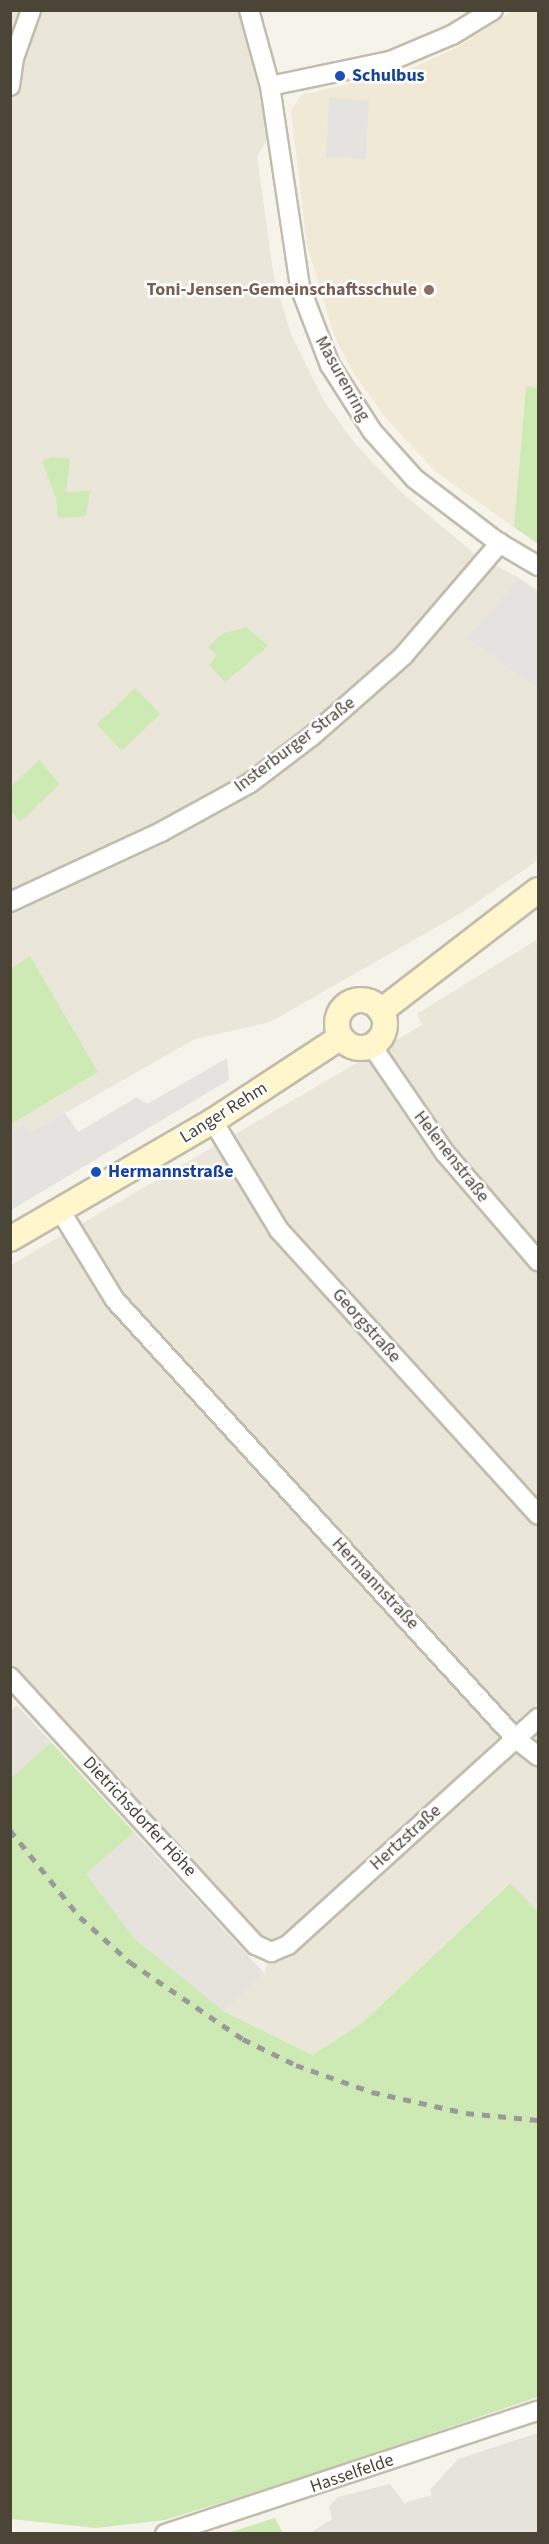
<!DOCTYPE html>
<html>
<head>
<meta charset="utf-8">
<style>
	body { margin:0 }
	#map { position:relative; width:549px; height:2544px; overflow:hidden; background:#f6f3eb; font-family:"Source Sans 3",sans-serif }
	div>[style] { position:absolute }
	.residential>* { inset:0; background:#eae6d9 }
	.industrial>* { inset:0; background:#e6e2dc }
	.education>* { inset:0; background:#efe9d5 }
	.green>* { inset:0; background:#ceeab4; transform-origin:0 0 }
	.parking>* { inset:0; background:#e5e3df; transform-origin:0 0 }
	.roads { filter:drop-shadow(2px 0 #c2bcad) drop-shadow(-2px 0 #c2bcad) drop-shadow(0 2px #c2bcad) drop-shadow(0 -2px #c2bcad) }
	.street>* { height:18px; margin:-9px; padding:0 9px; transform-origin:9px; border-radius:9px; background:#fff }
	.secondary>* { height:24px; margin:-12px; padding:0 12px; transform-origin:12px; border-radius:12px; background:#fff6cc }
	.secondary>.ring { margin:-12px; padding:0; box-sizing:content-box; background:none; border:24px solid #fff6cc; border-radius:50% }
	.rail>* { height:4.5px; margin-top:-2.25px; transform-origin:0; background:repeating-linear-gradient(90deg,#9a9a9a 0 8px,transparent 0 16px) }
	.dots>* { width:16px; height:16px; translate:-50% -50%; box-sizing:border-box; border:3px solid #fff; border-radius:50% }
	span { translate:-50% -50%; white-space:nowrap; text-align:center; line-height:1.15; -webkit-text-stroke:5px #fff; paint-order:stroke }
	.transit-label { font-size:18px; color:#164399; font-weight:700 }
	.left { translate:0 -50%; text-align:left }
	.education-label { font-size:18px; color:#785e54; font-weight:700 }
	.right { translate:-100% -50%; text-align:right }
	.street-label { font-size:18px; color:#4b4538 }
	.frame { position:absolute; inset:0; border:12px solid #4b4538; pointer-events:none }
</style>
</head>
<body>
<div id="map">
	<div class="residential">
		<div style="clip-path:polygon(11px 11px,246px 11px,271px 133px,257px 157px,274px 278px,291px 334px,324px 401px,356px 445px,401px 492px,476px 555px,519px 578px,466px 638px,538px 689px,538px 859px,534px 863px,461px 913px,270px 1022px,195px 1039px,30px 1133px,25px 1124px,11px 1133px)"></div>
		<div style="clip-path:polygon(538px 939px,538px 1912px,509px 1883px,362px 2023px,314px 2055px,225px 2012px,264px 1973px,271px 1953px,11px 1677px,11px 1265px,422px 1025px,417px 1014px)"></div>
	</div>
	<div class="industrial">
		<div style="clip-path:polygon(17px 1705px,51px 1742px,11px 1778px,11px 1711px)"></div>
		<div style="clip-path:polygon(134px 1832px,264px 1973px,225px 2012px,135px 1939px,86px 1874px)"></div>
		<div style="clip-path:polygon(538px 2433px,538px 2533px,310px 2533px,332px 2519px,329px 2507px,338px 2497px,390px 2484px,404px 2503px,432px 2495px,430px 2490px,458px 2459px)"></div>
	</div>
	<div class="education">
		<div style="clip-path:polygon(513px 11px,538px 11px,538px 388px,526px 386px,514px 527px,436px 472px,384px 416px,353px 372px,334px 335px,307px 245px,291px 110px,301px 95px,408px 70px,458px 47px)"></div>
	</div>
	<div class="green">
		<div style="clip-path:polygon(526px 386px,538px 388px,538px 544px,514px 527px)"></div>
		<div style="clip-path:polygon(52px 457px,70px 458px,66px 492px,90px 491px,86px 516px,58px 518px,56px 498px,42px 461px)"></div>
		<div style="clip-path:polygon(246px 627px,268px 646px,225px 682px,209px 665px,217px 655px,208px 647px,222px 634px)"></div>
		<div style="left:135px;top:688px;width:36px;height:53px;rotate:46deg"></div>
		<div style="clip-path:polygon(39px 760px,60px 784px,20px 822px,11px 811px,11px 787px)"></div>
		<div style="clip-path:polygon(30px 956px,98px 1072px,11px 1124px,11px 968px)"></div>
		<div style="clip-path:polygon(51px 1742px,134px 1832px,86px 1874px,135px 1939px,225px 2012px,313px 2055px,362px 2023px,510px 1883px,538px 1912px,538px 2397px,301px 2478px,165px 2520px,96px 2528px,11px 2519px,11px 1778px)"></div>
		<div style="clip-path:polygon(275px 2518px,283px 2533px,227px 2533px)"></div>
	</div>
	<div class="parking">
		<div style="left:329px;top:98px;width:40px;height:59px;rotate:3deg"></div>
		<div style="clip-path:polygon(519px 578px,538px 591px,538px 689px,466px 638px)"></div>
		<div style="clip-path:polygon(227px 1058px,229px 1080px,11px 1210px,11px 1133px,25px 1124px,30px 1133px,65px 1113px,78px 1132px,137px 1097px,147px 1104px)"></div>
	</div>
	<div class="roads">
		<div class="street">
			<div style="left:249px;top:10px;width:79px;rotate:74.6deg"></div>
			<div style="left:270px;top:86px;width:203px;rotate:81.5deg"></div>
			<div style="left:300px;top:287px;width:84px;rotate:69deg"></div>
			<div style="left:330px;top:365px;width:78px;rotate:57.5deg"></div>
			<div style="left:372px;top:431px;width:64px;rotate:48.1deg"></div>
			<div style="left:415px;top:479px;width:102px;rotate:37.4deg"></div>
			<div style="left:496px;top:541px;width:49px;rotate:30.8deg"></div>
			<div style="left:10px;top:86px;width:28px;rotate:-82deg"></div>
			<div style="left:14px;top:58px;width:51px;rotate:-70.5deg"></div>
			<div style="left:270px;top:86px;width:123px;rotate:-11.8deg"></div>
			<div style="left:390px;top:61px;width:67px;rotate:-22.8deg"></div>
			<div style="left:452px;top:35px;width:48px;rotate:-31.4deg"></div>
			<div style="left:10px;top:902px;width:166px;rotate:-24.9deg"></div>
			<div style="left:161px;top:832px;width:102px;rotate:-28.8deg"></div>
			<div style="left:250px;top:783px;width:78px;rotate:-37.2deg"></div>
			<div style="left:312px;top:736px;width:121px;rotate:-41.3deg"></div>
			<div style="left:403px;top:656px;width:149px;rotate:-49.4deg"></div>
			<div style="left:372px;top:1046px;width:130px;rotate:55.7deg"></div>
			<div style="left:445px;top:1153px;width:143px;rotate:49.3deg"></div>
			<div style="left:213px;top:1121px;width:127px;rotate:58.8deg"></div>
			<div style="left:279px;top:1230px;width:385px;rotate:47.7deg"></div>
			<div style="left:60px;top:1210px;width:105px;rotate:58.6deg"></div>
			<div style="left:115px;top:1300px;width:595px;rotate:47.59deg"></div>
			<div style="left:516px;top:1739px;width:28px;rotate:38deg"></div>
			<div style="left:10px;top:1677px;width:364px;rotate:47.5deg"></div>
			<div style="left:256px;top:1945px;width:17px;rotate:25deg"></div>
			<div style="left:271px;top:1952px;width:18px;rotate:-22deg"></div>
			<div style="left:288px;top:1945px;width:338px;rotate:-42.2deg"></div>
			<div style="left:165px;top:2534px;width:393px;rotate:-18.3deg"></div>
		</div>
		<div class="secondary">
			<div class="ring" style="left:337px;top:1000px;width:24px;height:24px"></div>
			<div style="left:381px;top:1011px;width:198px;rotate:-37.6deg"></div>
			<div style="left:10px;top:1239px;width:235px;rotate:-30.2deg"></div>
			<div style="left:213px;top:1121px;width:153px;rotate:-33.3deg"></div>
		</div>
	</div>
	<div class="rail">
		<div style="left:10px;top:1830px;width:112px;rotate:51.2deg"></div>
		<div style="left:80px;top:1917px;width:67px;rotate:42deg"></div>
		<div style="left:130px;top:1962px;width:137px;rotate:34.3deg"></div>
		<div style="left:243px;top:2039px;width:59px;rotate:26.1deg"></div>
		<div style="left:296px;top:2065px;width:81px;rotate:19.6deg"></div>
		<div style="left:372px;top:2092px;width:96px;rotate:12.6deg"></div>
		<div style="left:466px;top:2113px;width:72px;rotate:5.6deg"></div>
	</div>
	<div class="dots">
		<div style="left:340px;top:76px;background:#1a4fb4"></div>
		<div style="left:429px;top:290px;background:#8d6e63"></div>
		<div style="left:96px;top:1172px;background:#1a4fb4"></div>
	</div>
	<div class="transit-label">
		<span class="left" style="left:352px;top:76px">Schulbus</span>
		<span class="left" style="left:108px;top:1172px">Hermannstraße</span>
	</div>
	<div class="education-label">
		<span class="right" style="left:417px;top:290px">Toni-Jensen-Gemeinschaftsschule</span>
	</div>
	<div class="street-label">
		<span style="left:342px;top:379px;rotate:61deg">Masurenring</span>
		<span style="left:295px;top:745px;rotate:-37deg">Insterburger Straße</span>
		<span style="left:224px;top:1113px;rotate:-32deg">Langer Rehm</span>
		<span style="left:451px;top:1157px;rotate:52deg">Helenenstraße</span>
		<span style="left:366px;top:1326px;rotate:48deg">Georgstraße</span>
		<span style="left:375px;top:1584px;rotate:47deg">Hermannstraße</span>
		<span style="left:139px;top:1817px;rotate:47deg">Dietrichsdorfer Höhe</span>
		<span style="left:406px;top:1838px;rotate:-42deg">Hertzstraße</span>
		<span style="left:352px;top:2474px;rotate:-19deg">Hasselfelde</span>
	</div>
	<div class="frame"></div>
</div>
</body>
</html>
